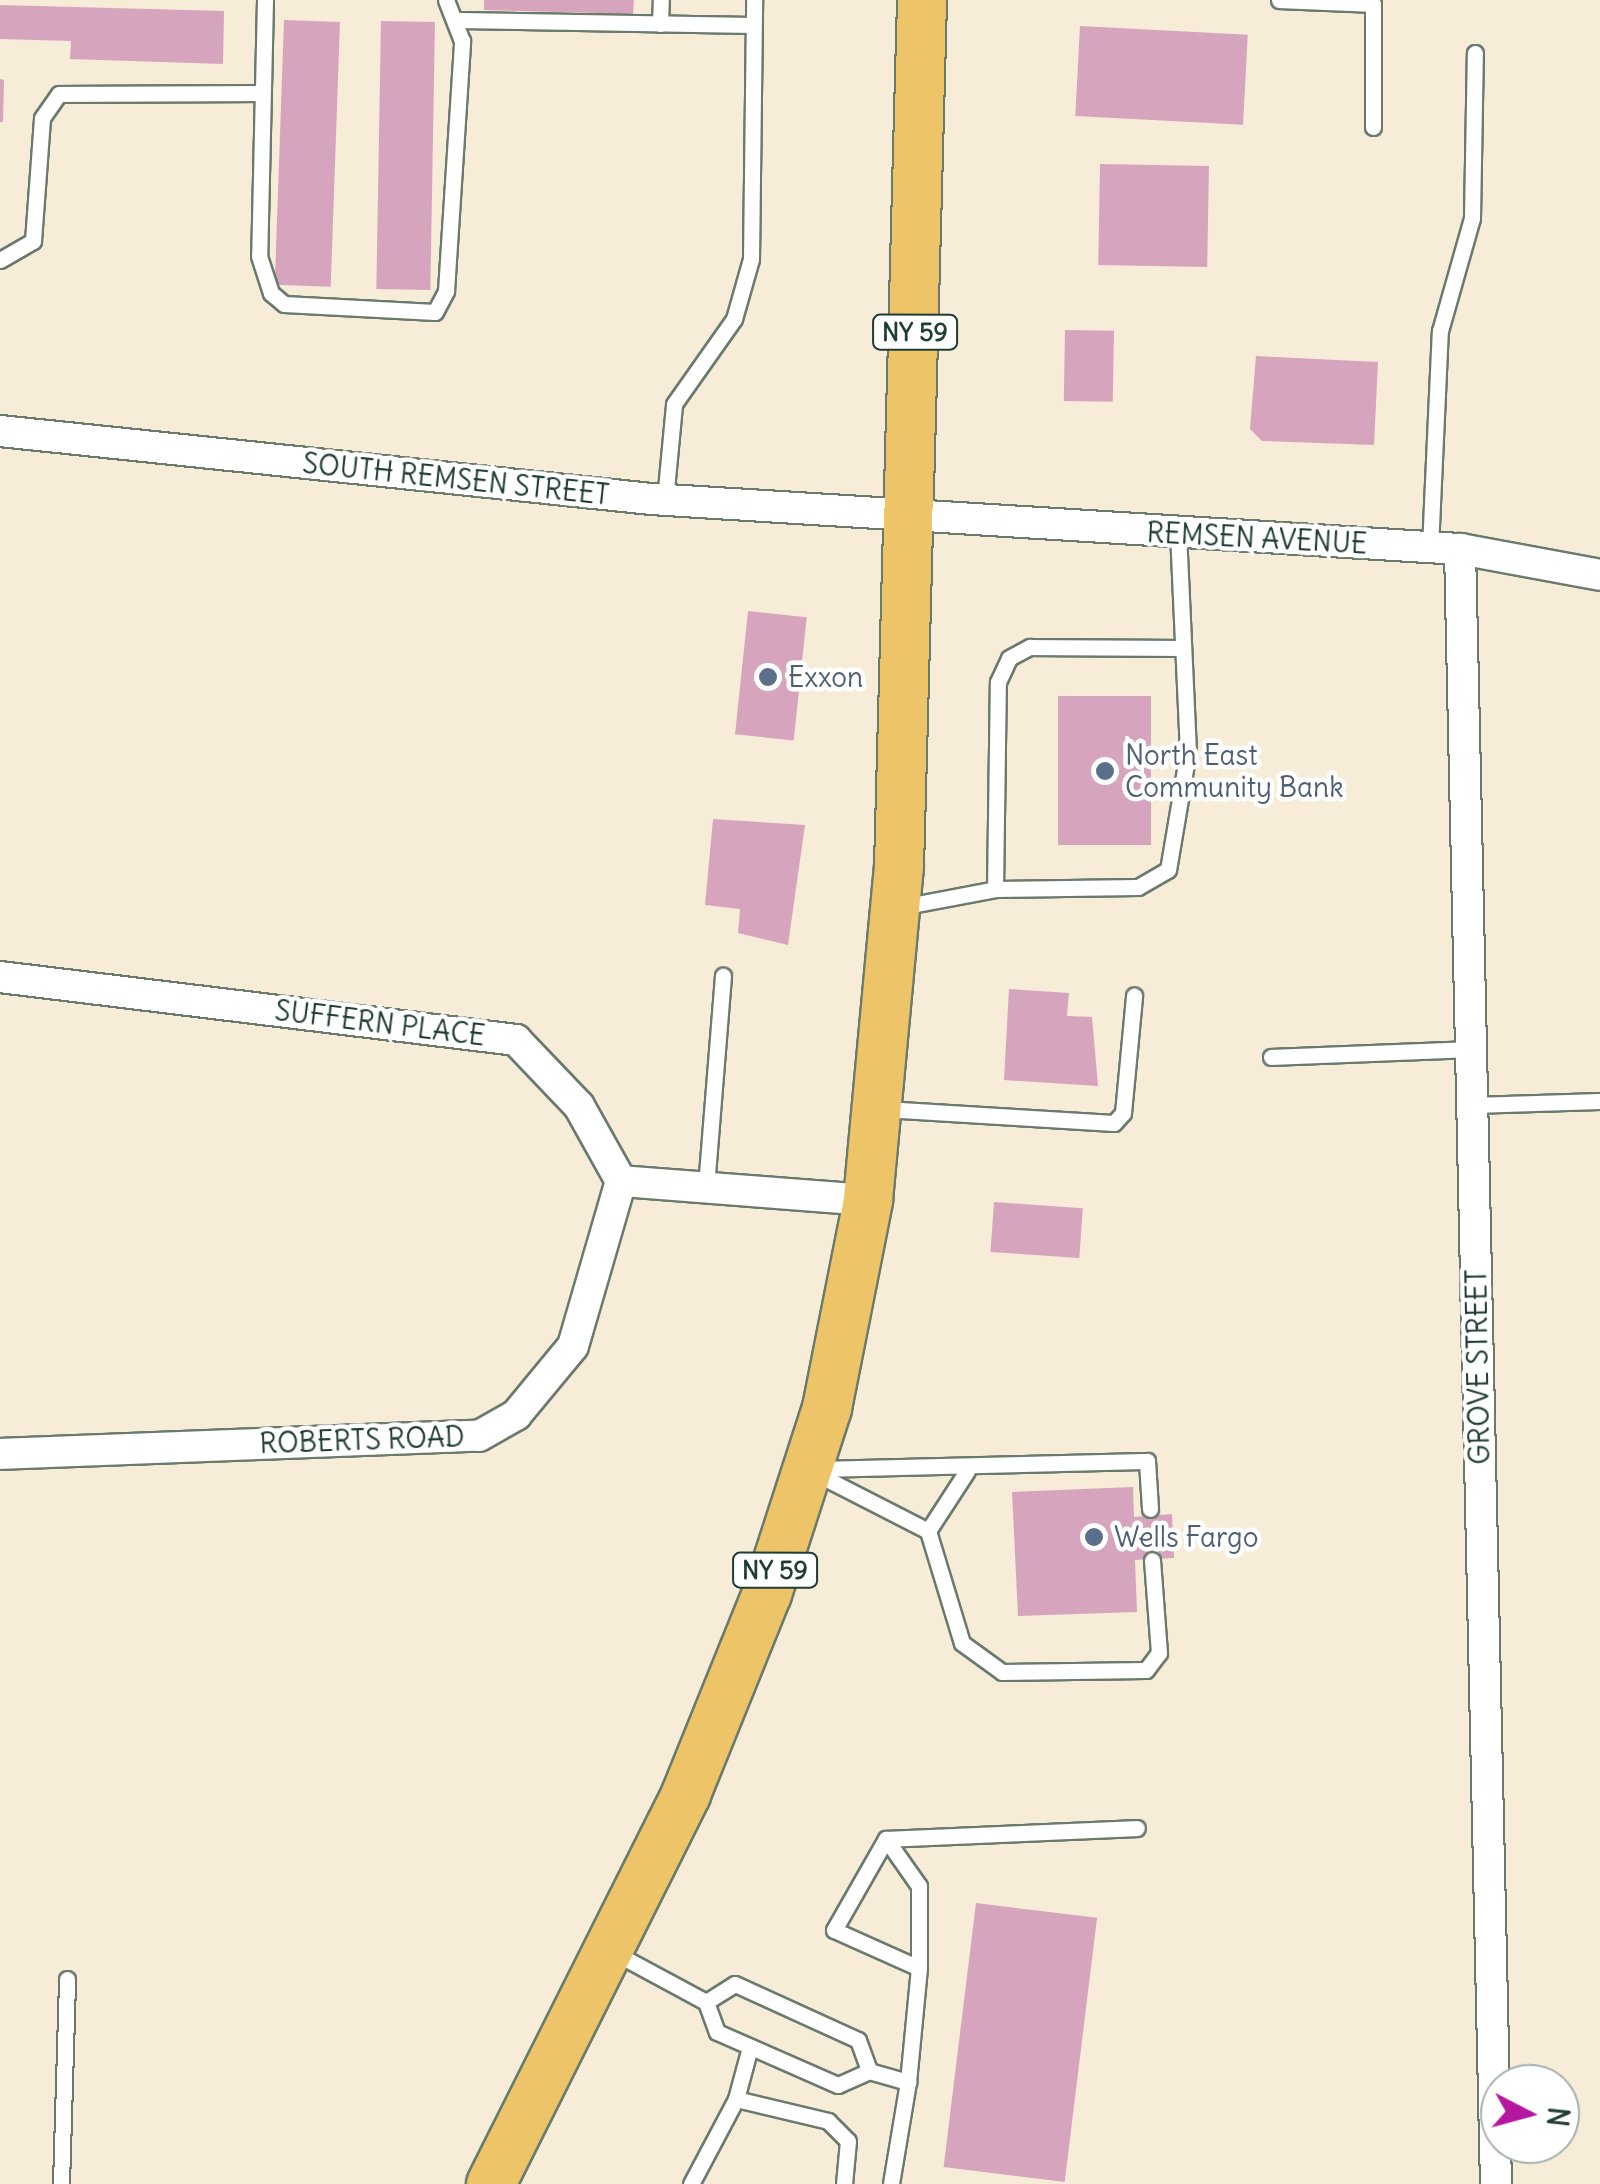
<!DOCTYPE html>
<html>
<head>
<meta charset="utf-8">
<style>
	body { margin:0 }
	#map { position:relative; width:1600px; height:2184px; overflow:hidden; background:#f6ecd8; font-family:Delius,sans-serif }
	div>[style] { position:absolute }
	.building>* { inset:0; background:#d7a4be; transform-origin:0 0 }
	.roads { filter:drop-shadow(2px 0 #6a7a6d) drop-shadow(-2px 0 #6a7a6d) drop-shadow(0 2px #6a7a6d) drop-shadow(0 -2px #6a7a6d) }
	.lane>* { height:15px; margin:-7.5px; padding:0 7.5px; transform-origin:7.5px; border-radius:7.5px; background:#fff }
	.street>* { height:30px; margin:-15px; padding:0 15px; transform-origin:15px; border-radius:15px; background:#fff }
	.primary>* { height:48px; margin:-24px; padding:0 24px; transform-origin:24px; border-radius:24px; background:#eec469 }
	.dots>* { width:28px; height:28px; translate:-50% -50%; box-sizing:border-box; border:5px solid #fff; border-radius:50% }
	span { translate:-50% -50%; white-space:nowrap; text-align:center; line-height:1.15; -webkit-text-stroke:9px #fff; paint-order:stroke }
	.shield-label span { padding:2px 8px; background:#fff; border:2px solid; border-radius:8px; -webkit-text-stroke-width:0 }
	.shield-label { font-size:25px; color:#1f3d34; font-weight:700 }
	.street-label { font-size:28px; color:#1f3d34 }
	.service-label { font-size:28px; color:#4e5e75 }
	.left { translate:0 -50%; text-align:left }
	.north { position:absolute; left:1480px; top:2064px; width:100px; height:100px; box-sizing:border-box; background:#fff; border:2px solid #a5b1ae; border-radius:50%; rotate:96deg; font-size:28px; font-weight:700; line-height:40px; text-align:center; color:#1f3d34 }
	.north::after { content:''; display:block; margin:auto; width:35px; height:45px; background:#b5179e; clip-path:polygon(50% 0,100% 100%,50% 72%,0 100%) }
</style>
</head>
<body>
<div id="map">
	<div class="building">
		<div style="clip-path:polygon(484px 0,634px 0,633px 14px,484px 10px)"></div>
		<div style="clip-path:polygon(0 5px,224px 11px,223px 64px,70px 59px,71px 41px,0 39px)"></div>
		<div style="left:284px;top:20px;width:56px;height:265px;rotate:2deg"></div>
		<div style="left:381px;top:21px;width:54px;height:268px;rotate:1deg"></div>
		<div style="left:1080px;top:26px;width:168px;height:90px;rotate:3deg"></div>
		<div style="clip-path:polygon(0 79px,4px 80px,3px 122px,0 122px)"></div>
		<div style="left:1100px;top:164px;width:109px;height:101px;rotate:1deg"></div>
		<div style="left:1065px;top:330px;width:49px;height:71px;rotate:1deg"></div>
		<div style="clip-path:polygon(1256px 356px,1378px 362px,1374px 445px,1262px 441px,1250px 429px)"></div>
		<div style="left:748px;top:611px;width:59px;height:124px;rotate:6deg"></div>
		<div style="left:1151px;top:696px;width:149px;height:93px;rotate:90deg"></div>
		<div style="clip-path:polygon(713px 819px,805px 825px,788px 945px,738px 933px,740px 909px,705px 905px)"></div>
		<div style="clip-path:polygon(1009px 989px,1069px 993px,1067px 1016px,1092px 1017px,1098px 1086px,1004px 1080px)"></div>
		<div style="left:994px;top:1202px;width:89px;height:50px;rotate:4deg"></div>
		<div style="clip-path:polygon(1133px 1487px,1134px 1517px,1172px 1514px,1174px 1558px,1135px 1560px,1137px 1612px,1018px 1616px,1012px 1492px)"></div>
		<div style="left:976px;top:1903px;width:122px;height:266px;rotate:7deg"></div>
	</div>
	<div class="roads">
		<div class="lane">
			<div style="left:265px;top:0;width:256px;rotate:91.3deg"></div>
			<div style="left:259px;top:256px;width:39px;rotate:72deg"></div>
			<div style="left:271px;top:293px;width:17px;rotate:40deg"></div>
			<div style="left:284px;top:304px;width:151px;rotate:3deg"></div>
			<div style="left:435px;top:312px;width:24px;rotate:-62deg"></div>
			<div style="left:446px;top:291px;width:251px;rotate:-86.3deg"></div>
			<div style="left:462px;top:41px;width:44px;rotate:-111.3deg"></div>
			<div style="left:1279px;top:0;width:94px;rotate:2.4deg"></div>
			<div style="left:1373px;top:4px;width:123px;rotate:90deg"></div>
			<div style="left:460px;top:20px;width:293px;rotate:1deg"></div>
			<div style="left:660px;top:24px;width:24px;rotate:-88deg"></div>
			<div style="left:0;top:260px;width:38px;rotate:-30deg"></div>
			<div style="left:33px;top:241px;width:123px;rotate:-85.8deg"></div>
			<div style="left:42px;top:118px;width:29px;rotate:-55deg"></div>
			<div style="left:59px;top:94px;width:201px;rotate:-0.3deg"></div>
			<div style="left:665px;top:500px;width:96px;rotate:-84.6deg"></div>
			<div style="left:674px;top:404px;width:104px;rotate:-54.8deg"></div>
			<div style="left:734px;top:319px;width:62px;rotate:-74.2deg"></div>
			<div style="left:751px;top:259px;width:259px;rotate:-89.3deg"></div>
			<div style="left:1430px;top:548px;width:217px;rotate:-87.4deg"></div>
			<div style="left:1440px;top:331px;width:117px;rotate:-74.2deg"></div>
			<div style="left:1472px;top:218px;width:165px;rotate:-89deg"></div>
			<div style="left:995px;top:889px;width:207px;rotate:-89.2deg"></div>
			<div style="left:998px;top:682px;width:26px;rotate:-65deg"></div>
			<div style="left:1009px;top:658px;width:24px;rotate:-28deg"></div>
			<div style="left:1030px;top:647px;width:147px;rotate:0.4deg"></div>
			<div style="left:901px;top:907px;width:96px;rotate:-10.8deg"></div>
			<div style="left:995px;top:889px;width:143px;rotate:-0.8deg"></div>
			<div style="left:1138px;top:887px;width:34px;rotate:-30deg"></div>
			<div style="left:1168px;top:870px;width:120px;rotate:-80.4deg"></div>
			<div style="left:1188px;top:752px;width:218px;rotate:-92.6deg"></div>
			<div style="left:1271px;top:1057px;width:200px;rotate:-2.3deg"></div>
			<div style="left:1472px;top:1105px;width:128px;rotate:-1.8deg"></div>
			<div style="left:884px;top:1109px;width:230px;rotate:3.5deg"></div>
			<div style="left:1114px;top:1123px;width:13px;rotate:-48deg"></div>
			<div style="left:1123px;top:1113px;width:118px;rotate:-84.6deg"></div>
			<div style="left:706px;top:1187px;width:212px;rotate:-85.4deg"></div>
			<div style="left:816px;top:1469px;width:331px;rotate:-1.4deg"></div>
			<div style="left:1147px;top:1461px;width:48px;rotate:86.4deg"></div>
			<div style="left:811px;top:1471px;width:131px;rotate:27.1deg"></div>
			<div style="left:928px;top:1531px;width:117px;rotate:73.1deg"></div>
			<div style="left:962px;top:1643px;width:49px;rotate:35.9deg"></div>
			<div style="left:1002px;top:1672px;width:144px;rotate:-0.8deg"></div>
			<div style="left:1146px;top:1670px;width:21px;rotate:-53deg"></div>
			<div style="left:1159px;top:1653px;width:93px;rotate:-94.3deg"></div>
			<div style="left:928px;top:1531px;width:72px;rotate:-57deg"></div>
			<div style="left:886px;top:1839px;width:57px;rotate:54.9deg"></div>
			<div style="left:919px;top:1886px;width:82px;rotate:90deg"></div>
			<div style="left:615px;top:1953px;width:103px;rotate:28.3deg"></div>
			<div style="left:706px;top:2002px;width:32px;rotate:70deg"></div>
			<div style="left:717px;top:2032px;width:132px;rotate:23.7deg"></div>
			<div style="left:838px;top:2085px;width:34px;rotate:-24deg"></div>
			<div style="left:869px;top:2071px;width:41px;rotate:15.8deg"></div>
			<div style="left:908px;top:2082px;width:103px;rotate:99.5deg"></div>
			<div style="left:706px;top:2002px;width:34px;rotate:-32deg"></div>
			<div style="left:735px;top:1984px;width:135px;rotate:24.5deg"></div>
			<div style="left:858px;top:2040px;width:33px;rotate:70deg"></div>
			<div style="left:908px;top:2082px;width:115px;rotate:-84.5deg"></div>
			<div style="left:919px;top:1968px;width:93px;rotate:-155.9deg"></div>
			<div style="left:834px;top:1930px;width:105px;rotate:-60.3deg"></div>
			<div style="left:886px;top:1839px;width:251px;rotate:-2.5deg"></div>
			<div style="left:736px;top:2099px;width:95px;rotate:13.4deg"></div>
			<div style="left:828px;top:2121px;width:28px;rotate:45deg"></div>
			<div style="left:848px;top:2141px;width:43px;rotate:95.3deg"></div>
			<div style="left:61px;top:2184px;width:205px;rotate:-88.3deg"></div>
			<div style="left:691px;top:2184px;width:96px;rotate:-62.1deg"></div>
			<div style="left:736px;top:2099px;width:54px;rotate:-74.9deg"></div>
		</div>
		<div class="street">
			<div style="left:0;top:431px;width:655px;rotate:5.96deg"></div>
			<div style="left:651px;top:499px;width:811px;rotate:3.54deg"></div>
			<div style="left:1460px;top:549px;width:142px;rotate:10.5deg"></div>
			<div style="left:1460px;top:549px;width:1635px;rotate:88.74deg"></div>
			<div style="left:0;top:977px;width:520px;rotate:6.96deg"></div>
			<div style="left:516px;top:1040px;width:91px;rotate:46.3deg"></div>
			<div style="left:579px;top:1106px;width:86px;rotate:60.8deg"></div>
			<div style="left:621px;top:1181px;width:248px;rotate:4.4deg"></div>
			<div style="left:0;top:1454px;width:479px;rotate:-2.2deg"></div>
			<div style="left:479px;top:1436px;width:43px;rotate:-29.6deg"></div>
			<div style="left:516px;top:1415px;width:89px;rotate:-50.4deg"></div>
			<div style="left:573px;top:1346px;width:172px;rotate:-73.8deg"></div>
		</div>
		<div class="primary">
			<div style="left:491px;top:2184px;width:436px;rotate:-63.4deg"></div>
			<div style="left:686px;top:1794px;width:216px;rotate:-68deg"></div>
			<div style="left:767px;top:1594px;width:195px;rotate:-72.1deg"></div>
			<div style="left:827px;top:1408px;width:212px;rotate:-78.8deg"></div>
			<div style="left:868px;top:1200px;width:334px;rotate:-84.7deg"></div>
			<div style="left:899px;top:867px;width:867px;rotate:-88.48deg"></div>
		</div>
	</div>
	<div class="dots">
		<div style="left:768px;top:677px;background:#5c6f8a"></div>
		<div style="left:1105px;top:771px;background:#5c6f8a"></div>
		<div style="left:1094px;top:1537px;background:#5c6f8a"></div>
	</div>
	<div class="shield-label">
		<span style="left:915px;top:332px">NY 59</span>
		<span style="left:775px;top:1570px">NY 59</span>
	</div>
	<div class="street-label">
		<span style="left:456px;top:479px;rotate:6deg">SOUTH REMSEN STREET</span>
		<span style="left:1257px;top:538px;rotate:3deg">REMSEN AVENUE</span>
		<span style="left:380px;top:1023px;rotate:7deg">SUFFERN PLACE</span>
		<span style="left:1478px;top:1367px;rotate:-91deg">GROVE STREET</span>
		<span style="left:362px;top:1440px;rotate:-2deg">ROBERTS ROAD</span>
	</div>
	<div class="service-label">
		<span class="left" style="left:788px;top:677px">Exxon</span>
		<span class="left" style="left:1125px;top:771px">North East<br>Community Bank</span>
		<span class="left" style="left:1114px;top:1537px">Wells Fargo</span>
	</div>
	<div class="north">N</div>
</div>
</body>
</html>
